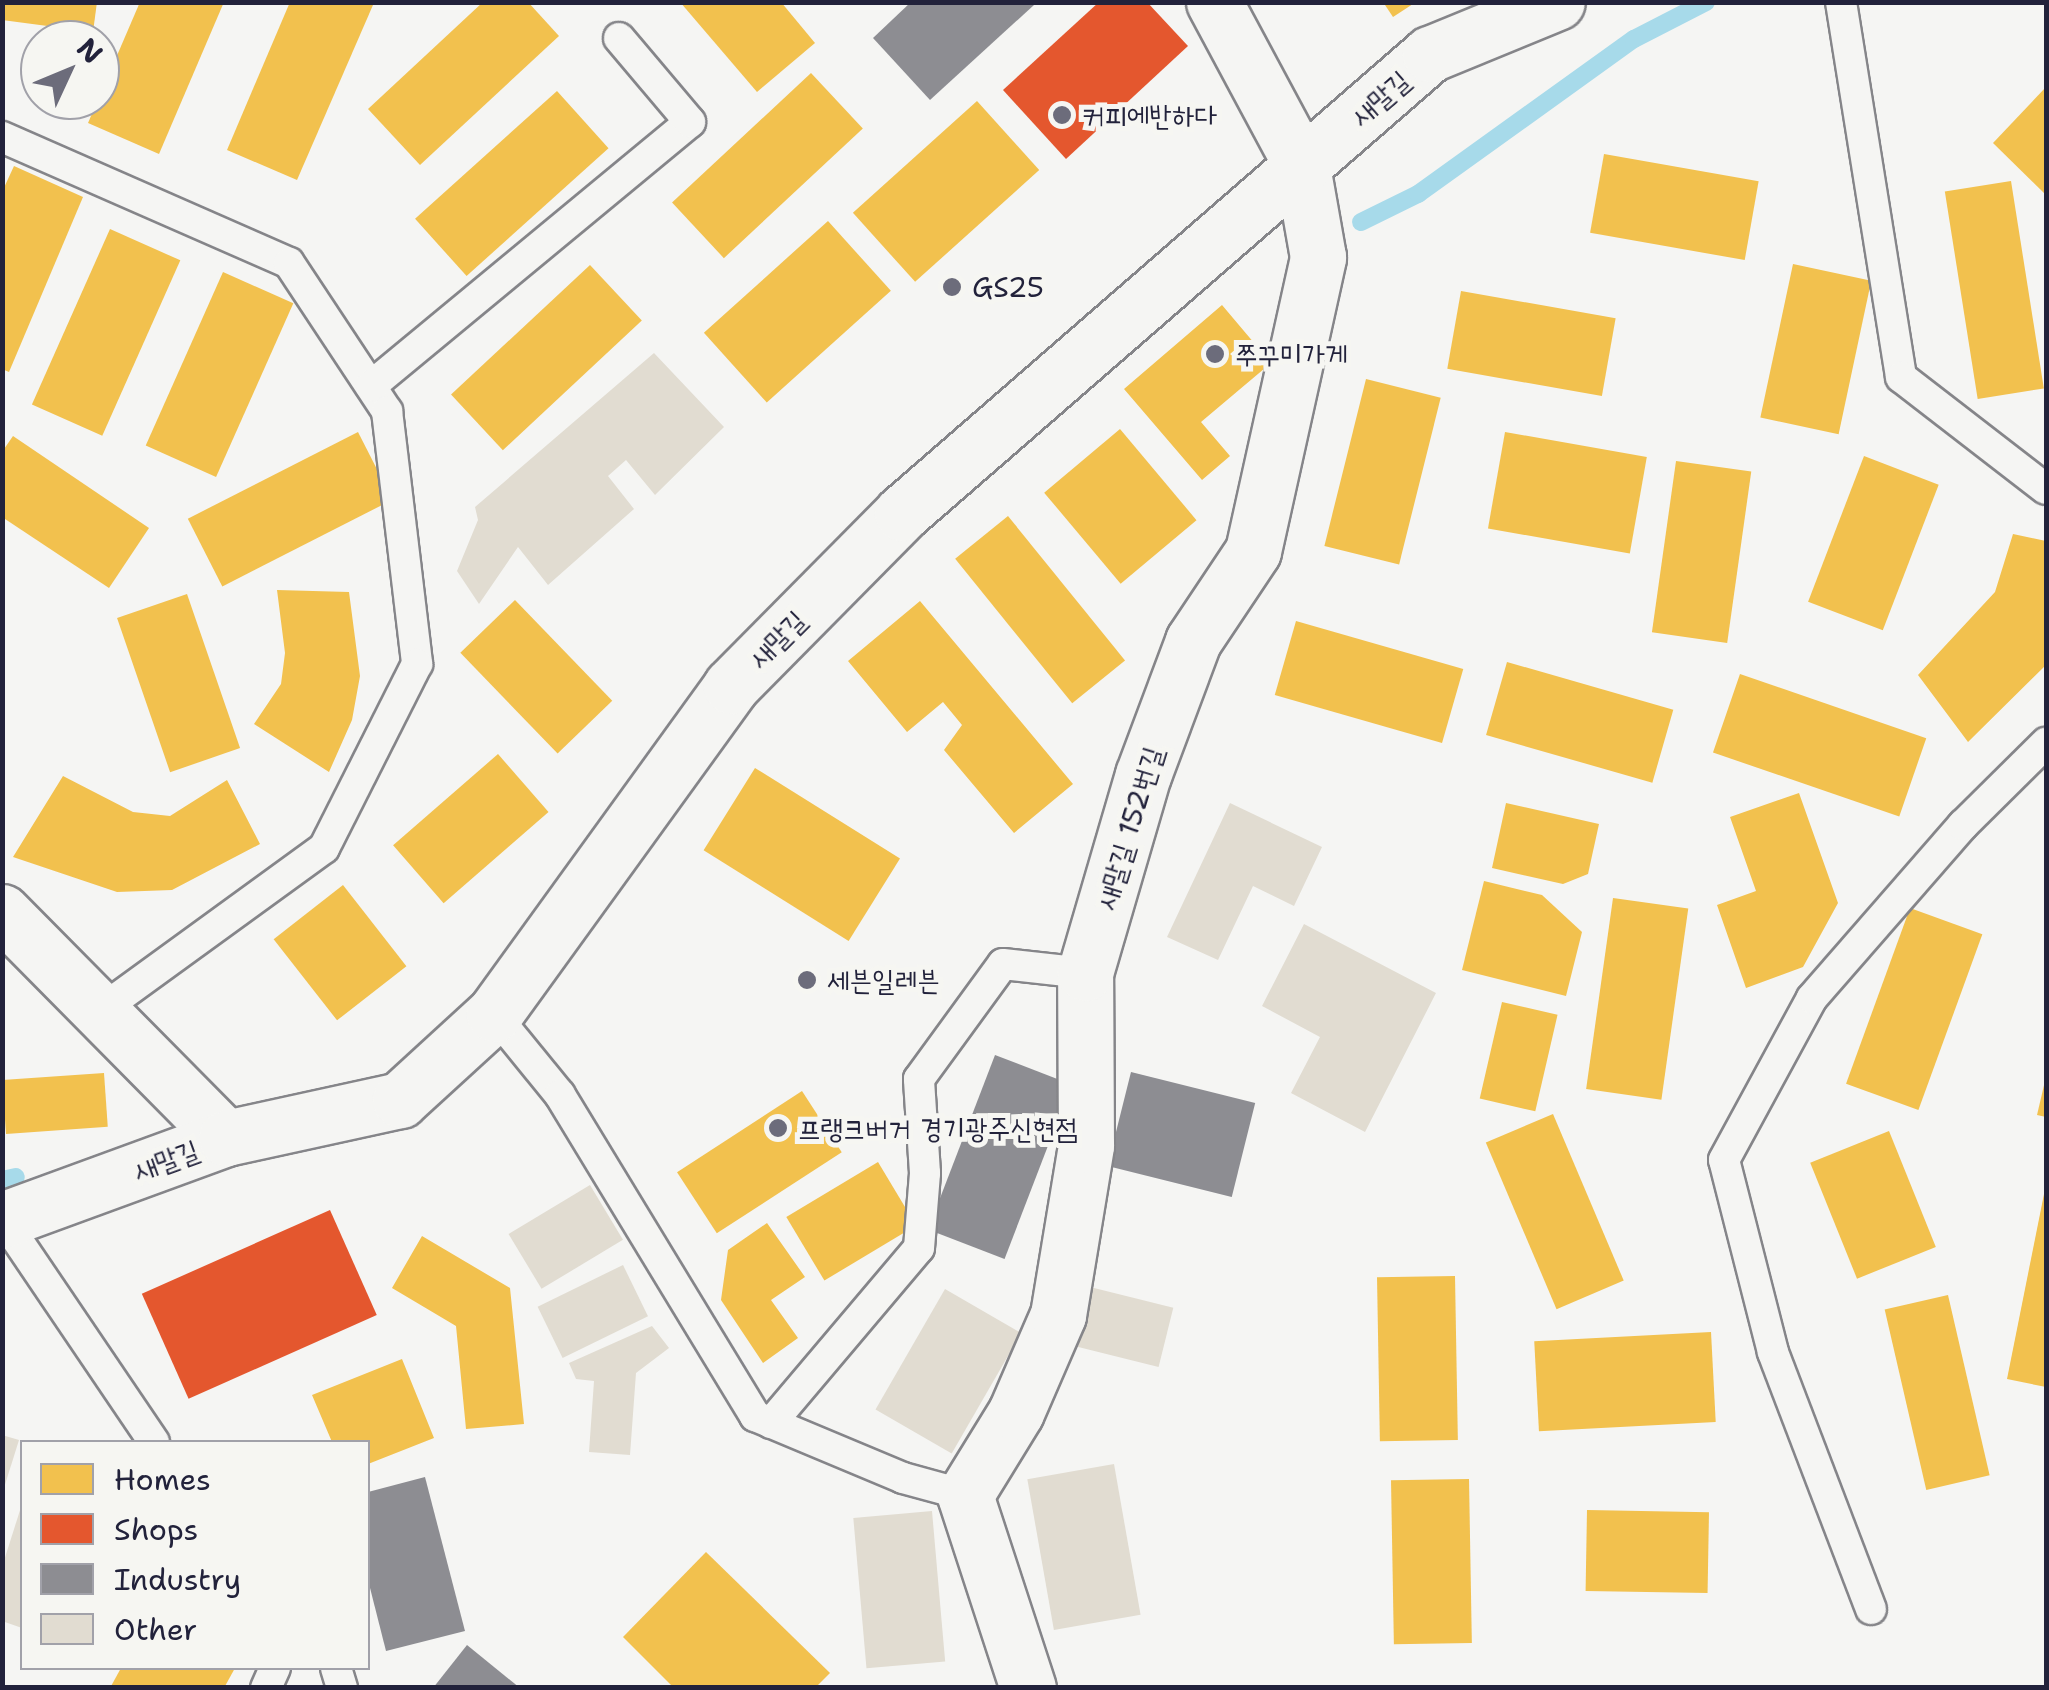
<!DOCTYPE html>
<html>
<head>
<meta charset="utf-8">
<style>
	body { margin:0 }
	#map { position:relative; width:2049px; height:1690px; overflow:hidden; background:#f5f5f3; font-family:"Shantell Sans","Poor Story",sans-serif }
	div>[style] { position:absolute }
	.homes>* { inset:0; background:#f2c14e; transform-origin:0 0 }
	.shops>* { inset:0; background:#e4572e; transform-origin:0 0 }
	.industry>* { inset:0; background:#8d8d92; transform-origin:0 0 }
	.stream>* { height:18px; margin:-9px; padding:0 9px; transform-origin:9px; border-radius:9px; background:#a7daea }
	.building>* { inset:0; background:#e1dcd1; transform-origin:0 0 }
	.roads { filter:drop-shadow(2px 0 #858589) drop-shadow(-2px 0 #858589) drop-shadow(0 2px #858589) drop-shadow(0 -2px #858589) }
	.lane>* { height:30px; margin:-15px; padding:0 15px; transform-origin:15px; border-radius:15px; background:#f5f5f3 }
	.street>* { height:55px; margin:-27.5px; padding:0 27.5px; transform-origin:27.5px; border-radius:27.5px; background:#f5f5f3 }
	.secondary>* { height:55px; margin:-27.5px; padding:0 27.5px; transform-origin:27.5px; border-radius:27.5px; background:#f5f5f3 }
	.dots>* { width:28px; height:28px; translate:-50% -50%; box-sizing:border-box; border:5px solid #f6f6f2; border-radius:50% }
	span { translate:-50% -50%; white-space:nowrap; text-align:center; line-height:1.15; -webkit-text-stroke:10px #f6f6f2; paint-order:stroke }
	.street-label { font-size:28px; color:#22223b }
	.poi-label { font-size:28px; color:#22223b }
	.left { translate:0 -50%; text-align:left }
	.frame { position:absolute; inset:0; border:5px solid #22223b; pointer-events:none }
	.legend { position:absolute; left:20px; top:1440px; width:350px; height:230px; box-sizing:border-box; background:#f6f6f2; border:2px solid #a1a1a9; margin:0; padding:12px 18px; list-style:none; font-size:30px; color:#22223b }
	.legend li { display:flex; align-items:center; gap:20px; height:50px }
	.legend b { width:50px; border:2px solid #a1a1a9 }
	.north { position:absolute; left:20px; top:20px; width:100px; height:100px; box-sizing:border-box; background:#f6f6f2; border:2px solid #a1a1a9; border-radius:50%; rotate:46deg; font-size:28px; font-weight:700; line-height:40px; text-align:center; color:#22223b }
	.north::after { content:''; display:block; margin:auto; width:35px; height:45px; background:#6c6c7b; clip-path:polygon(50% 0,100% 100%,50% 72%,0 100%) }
</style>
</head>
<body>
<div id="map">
	<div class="homes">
		<div style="clip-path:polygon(2px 2px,97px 2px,93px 32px,2px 20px)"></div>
		<div style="clip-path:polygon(140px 2px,224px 2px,159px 154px,88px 123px)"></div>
		<div style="clip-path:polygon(290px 2px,373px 5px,297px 180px,227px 150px)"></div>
		<div style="clip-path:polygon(483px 2px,528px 2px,559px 36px,420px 165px,368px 109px)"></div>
		<div style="clip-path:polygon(680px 2px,781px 2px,815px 43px,757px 92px)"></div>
		<div style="clip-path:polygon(1383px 2px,1416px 2px,1393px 17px)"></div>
		<div style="left:811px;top:73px;width:76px;height:190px;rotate:47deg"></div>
		<div style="clip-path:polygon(2046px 87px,2046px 195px,1993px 143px)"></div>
		<div style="left:557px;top:91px;width:77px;height:191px;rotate:48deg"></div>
		<div style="left:977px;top:101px;width:93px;height:167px;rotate:48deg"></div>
		<div style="left:1604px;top:154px;width:157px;height:80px;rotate:10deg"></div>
		<div style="clip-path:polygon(14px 166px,83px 197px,9px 372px,2px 369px,2px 192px)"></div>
		<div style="left:2011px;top:181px;width:210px;height:67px;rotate:81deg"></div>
		<div style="left:828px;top:221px;width:94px;height:167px;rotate:48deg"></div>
		<div style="left:110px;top:229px;width:77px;height:192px;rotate:24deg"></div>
		<div style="left:1793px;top:264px;width:80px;height:157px;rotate:12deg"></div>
		<div style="left:590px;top:265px;width:76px;height:190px;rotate:47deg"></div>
		<div style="left:223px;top:272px;width:77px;height:190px;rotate:24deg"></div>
		<div style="left:1461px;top:291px;width:157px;height:79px;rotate:10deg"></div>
		<div style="clip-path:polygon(1222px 305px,1271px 363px,1201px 422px,1230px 456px,1202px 480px,1124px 389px)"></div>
		<div style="left:1366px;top:379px;width:77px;height:172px;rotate:14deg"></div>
		<div style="left:1120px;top:429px;width:119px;height:99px;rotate:50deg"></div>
		<div style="left:358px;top:432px;width:76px;height:191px;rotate:63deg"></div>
		<div style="left:1505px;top:432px;width:144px;height:98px;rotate:10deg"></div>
		<div style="clip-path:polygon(13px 436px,149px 528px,109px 588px,2px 517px,2px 452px)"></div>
		<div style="left:1864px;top:456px;width:80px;height:156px;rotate:21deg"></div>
		<div style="left:1676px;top:461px;width:76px;height:173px;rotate:8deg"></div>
		<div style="left:1008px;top:516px;width:186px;height:68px;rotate:51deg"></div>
		<div style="clip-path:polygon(2013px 534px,2046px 541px,2046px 665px,1968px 742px,1918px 675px,1995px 592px)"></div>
		<div style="clip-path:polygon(277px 590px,349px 592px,360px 676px,352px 720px,329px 772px,254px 724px,281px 684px,285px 653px)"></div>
		<div style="left:187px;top:594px;width:163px;height:74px;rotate:71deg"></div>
		<div style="left:515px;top:600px;width:140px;height:76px;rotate:46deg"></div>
		<div style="clip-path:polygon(920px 601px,1073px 784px,1014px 833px,944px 750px,962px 725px,943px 702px,907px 732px,848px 661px)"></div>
		<div style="left:1296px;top:621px;width:174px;height:77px;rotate:16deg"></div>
		<div style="left:1507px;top:662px;width:173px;height:76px;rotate:16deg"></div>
		<div style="left:1740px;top:674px;width:197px;height:83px;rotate:19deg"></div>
		<div style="left:498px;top:754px;width:77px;height:139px;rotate:49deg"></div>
		<div style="left:755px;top:768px;width:171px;height:97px;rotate:32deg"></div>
		<div style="clip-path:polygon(63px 776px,133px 812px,170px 816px,227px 780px,260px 844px,172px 890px,117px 892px,13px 857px)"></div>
		<div style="clip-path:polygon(1799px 793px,1838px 903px,1803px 967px,1746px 988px,1717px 905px,1756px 891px,1730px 817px)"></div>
		<div style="clip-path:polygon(1506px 803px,1599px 824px,1588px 874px,1563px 884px,1492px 868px)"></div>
		<div style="clip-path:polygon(1484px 881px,1542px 895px,1582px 932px,1566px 996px,1462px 970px)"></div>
		<div style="left:343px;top:885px;width:103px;height:88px;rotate:52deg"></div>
		<div style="left:1613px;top:898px;width:76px;height:193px;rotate:8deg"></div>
		<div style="left:1910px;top:908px;width:77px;height:187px;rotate:20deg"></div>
		<div style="left:1502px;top:1002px;width:57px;height:99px;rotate:13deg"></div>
		<div style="left:104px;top:1073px;width:54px;height:102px;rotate:86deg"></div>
		<div style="clip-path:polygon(2045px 1081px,2046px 1081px,2046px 1117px,2037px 1115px)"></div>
		<div style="left:802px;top:1091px;width:73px;height:149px;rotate:57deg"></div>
		<div style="left:1553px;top:1114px;width:181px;height:73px;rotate:67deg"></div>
		<div style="left:1889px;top:1131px;width:125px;height:85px;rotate:68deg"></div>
		<div style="left:878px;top:1162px;width:74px;height:107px;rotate:59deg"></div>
		<div style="clip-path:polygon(2045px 1189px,2046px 1189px,2046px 1387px,2007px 1379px)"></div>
		<div style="clip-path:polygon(767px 1223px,805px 1277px,771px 1300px,798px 1338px,763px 1363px,721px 1300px,728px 1250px)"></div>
		<div style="clip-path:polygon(422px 1236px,510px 1288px,524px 1424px,466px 1429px,456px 1326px,392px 1288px)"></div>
		<div style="left:1455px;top:1276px;width:164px;height:78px;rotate:89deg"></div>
		<div style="left:1948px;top:1295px;width:185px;height:65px;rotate:77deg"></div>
		<div style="left:1711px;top:1332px;width:90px;height:177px;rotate:87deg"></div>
		<div style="clip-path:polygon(402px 1359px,434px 1438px,368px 1464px,368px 1442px,332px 1442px,312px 1395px)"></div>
		<div style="left:1469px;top:1479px;width:164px;height:78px;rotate:89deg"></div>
		<div style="left:1587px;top:1510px;width:122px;height:81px;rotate:1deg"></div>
		<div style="clip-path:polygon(706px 1552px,830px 1673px,815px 1688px,674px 1688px,623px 1637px)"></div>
		<div style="clip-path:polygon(121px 1668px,235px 1668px,224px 1688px,110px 1688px)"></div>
	</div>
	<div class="shops">
		<div style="clip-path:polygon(1099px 2px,1147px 2px,1188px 46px,1066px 159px,1003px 90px)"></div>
		<div style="left:330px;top:1210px;width:115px;height:206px;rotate:66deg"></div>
	</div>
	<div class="industry">
		<div style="clip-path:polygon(911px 2px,1032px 2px,1034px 5px,930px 100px,873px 38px)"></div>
		<div style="left:995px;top:1055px;width:82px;height:187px;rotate:21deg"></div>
		<div style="left:1131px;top:1072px;width:128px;height:97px;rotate:14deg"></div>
		<div style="clip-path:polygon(425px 1477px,465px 1631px,386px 1651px,368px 1580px,368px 1492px)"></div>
		<div style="clip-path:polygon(467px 1645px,520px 1688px,433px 1688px)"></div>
	</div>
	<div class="stream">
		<div style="left:1361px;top:222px;width:64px;rotate:-26.2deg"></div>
		<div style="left:1418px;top:194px;width:266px;rotate:-35.7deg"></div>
		<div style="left:1634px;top:39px;width:81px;rotate:-27.2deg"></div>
		<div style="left:2px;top:1180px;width:14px;rotate:-12deg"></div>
	</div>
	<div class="building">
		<div style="clip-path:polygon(654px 353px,724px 427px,655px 495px,626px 460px,608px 476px,634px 509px,548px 585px,518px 547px,479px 604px,457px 571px,478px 520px,475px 507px)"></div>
		<div style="clip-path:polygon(1230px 803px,1322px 847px,1294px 906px,1253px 886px,1218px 960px,1167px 937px)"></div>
		<div style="clip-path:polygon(1304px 924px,1436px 993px,1365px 1132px,1291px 1093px,1320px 1037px,1262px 1006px)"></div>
		<div style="left:590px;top:1185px;width:64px;height:95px;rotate:59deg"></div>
		<div style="left:623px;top:1265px;width:57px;height:95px;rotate:64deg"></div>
		<div style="left:1086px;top:1286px;width:90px;height:61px;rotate:14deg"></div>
		<div style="left:945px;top:1289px;width:88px;height:139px;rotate:30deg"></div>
		<div style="clip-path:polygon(652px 1326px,669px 1348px,636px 1373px,630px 1455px,589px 1452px,594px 1381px,576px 1379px,569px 1363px)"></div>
		<div style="clip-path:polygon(2px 1435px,19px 1440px,3px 1491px,2px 1491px)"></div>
		<div style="left:1114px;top:1464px;width:153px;height:88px;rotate:80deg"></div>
		<div style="clip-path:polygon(22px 1504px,22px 1628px,2px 1621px,2px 1567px)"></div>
		<div style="left:932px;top:1511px;width:151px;height:79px;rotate:85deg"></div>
	</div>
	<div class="roads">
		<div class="lane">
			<div style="left:1841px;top:2px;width:380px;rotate:80.9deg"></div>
			<div style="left:1901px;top:377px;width:183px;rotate:37.7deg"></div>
			<div style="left:2px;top:137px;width:313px;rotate:23.7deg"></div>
			<div style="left:289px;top:263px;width:178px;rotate:56.5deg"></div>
			<div style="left:387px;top:411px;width:255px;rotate:83.2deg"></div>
			<div style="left:417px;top:664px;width:206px;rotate:116.8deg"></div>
			<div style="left:324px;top:848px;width:277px;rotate:144deg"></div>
			<div style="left:371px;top:386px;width:414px;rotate:-39.6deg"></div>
			<div style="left:690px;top:122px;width:110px;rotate:-130.2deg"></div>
			<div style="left:494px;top:1014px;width:104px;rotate:50.8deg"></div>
			<div style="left:560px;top:1095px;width:376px;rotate:58.7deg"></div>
			<div style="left:755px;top:1416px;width:160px;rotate:22.7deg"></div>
			<div style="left:903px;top:1478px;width:64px;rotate:15.3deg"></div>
			<div style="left:3px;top:1219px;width:269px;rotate:55.9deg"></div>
			<div style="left:771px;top:1423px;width:229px;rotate:-49.8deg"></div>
			<div style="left:919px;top:1248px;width:75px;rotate:-85.4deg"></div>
			<div style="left:925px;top:1173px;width:94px;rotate:-93.7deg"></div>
			<div style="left:919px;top:1079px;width:142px;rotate:-53.9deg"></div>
			<div style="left:1003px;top:964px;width:82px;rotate:6.3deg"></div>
			<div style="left:1871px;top:1609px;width:275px;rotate:-110.9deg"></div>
			<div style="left:1773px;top:1352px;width:198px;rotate:-104.3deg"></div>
			<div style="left:1724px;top:1160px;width:184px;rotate:-61.5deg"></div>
			<div style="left:1812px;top:998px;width:230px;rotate:-48.9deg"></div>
			<div style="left:1963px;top:825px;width:117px;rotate:-44.7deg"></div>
			<div style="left:336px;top:1668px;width:21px;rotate:73deg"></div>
			<div style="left:266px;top:1688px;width:22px;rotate:-66deg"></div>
		</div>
		<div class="street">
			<div style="left:2px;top:912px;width:318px;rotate:45.3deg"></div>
			<div style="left:1028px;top:1688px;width:203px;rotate:-108.1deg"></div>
			<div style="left:965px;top:1495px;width:97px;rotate:-58.4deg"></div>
			<div style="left:1016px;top:1412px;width:106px;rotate:-66.6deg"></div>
			<div style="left:1058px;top:1315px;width:172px;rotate:-80.6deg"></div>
			<div style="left:1086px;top:1145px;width:172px;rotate:-90.3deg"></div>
			<div style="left:1085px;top:973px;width:206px;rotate:-73.7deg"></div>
			<div style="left:1143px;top:775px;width:143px;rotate:-69.5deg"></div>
			<div style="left:1193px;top:641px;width:108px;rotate:-56.3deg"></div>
			<div style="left:1253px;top:551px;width:301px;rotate:-77.5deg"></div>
			<div style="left:1318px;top:257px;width:92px;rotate:-100deg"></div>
			<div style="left:1302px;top:166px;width:186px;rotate:-118.2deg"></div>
		</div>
		<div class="secondary">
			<div style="left:2px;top:1220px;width:239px;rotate:-20.1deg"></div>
			<div style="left:226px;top:1138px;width:178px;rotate:-12.3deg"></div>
			<div style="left:400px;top:1100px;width:127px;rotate:-42.5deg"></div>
			<div style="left:494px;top:1014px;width:405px;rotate:-54.1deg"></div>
			<div style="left:731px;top:686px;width:243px;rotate:-45.3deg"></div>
			<div style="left:902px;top:513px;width:700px;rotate:-41deg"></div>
			<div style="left:1430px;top:54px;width:137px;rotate:-22.3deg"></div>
		</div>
	</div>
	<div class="dots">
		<div style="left:1062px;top:115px;background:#6c6c7b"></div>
		<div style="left:952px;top:287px;background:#6c6c7b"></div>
		<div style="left:1215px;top:354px;background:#6c6c7b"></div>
		<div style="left:807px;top:980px;background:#6c6c7b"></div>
		<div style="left:778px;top:1128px;background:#6c6c7b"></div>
	</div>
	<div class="street-label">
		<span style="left:1380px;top:98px;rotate:-41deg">새말길</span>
		<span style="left:777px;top:639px;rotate:-45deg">새말길</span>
		<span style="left:1129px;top:828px;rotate:-73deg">새말길 152번길</span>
		<span style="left:166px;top:1160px;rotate:-20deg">새말길</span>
	</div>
	<div class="poi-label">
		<span class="left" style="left:1082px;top:115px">커피에반하다</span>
		<span class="left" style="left:972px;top:287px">GS25</span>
		<span class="left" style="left:1235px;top:354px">쭈꾸미가게</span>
		<span class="left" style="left:827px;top:980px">세븐일레븐</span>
		<span class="left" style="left:798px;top:1128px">프랭크버거 경기광주신현점</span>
	</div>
	<div class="frame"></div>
	<ul class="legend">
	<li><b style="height:28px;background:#f2c14e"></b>Homes</li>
	<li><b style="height:28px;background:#e4572e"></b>Shops</li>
	<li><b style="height:28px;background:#8d8d92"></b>Industry</li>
	<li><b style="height:28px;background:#e1dcd1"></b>Other</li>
	</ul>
	<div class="north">N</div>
</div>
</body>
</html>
